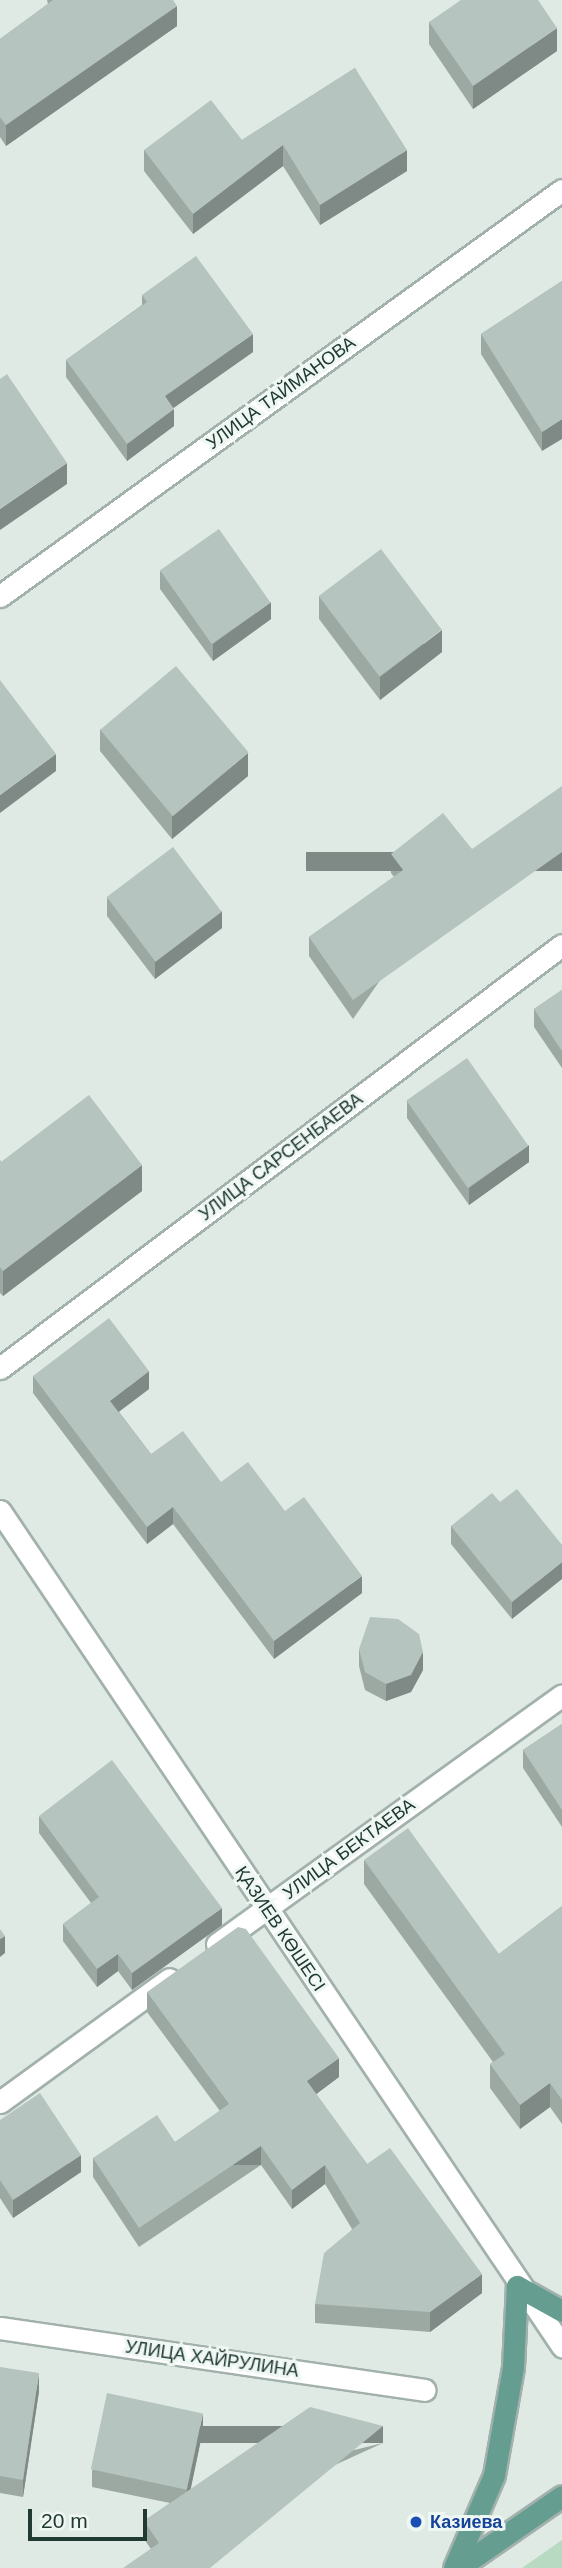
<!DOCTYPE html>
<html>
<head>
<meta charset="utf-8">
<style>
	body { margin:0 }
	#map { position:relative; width:562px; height:2568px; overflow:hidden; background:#dfeae5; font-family:Arial,sans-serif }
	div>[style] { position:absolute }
	.green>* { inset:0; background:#b8dac2 }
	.roads { filter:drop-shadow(2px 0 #a2b1ac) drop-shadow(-2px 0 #a2b1ac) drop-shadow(0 2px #a2b1ac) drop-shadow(0 -2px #a2b1ac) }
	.minor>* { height:21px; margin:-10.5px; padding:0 10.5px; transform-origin:10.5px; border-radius:10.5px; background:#fff }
	.major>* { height:21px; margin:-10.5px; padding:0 10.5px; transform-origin:10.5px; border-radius:10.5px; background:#659e91 }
	.wall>* { inset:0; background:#9ca9a3 }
	.shaded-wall>* { inset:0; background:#7f8985; transform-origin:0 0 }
	.building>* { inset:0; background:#b5c4be; transform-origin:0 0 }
	.dots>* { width:19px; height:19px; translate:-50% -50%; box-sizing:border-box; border:4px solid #eff7f3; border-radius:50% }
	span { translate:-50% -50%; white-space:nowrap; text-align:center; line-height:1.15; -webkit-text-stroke:6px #eff7f3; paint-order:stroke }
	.street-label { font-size:18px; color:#213933 }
	.transit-label { font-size:18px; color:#164399; font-weight:700 }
	.left { translate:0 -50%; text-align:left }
	.scale { position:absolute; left:28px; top:2509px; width:119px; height:32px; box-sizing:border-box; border:4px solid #213933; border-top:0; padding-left:9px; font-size:21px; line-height:24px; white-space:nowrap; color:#213933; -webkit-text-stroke:5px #eff7f3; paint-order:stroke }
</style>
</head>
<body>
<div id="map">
	<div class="green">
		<div style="clip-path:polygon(562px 2540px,562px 2568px,522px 2568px)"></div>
	</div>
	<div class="roads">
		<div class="minor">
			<div style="left:0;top:596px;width:693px;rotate:-35.85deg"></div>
			<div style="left:0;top:1368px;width:703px;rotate:-36.97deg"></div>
			<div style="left:0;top:1511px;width:1007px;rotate:56.06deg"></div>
			<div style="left:217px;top:1944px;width:425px;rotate:-35.8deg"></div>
			<div style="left:0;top:2102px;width:209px;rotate:-36deg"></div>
			<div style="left:0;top:2328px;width:429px;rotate:8.3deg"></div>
		</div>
		<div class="major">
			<div style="left:454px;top:2568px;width:101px;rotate:-66.7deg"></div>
			<div style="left:494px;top:2475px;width:110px;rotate:-80deg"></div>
			<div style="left:513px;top:2367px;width:81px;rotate:-87.2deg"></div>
			<div style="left:517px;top:2286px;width:51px;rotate:29.1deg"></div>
			<div style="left:458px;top:2568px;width:126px;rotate:-34.7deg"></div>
		</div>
	</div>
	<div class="wall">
		<div style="clip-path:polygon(47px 0,173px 0,177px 26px,6px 146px,0 137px,0 39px,48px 4px)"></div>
		<div style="clip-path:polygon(429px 22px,557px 51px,473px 109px,429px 44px)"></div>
		<div style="clip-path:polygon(355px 68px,407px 171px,320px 225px,283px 166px,193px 234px,144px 171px,144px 150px,242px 140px)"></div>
		<div style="clip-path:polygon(562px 281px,542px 451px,481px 354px,481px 334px)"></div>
		<div style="clip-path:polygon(142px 295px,253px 352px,173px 408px,174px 426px,127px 461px,66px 377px,66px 360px,142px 305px)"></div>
		<div style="clip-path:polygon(160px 571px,271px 619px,213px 661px,160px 589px)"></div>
		<div style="clip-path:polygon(319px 596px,442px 652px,380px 700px,319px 619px)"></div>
		<div style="clip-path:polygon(100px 729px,248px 776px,172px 839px,100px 751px)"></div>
		<div style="clip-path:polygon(472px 849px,353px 1019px,309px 956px,309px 937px,394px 877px,391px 873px,391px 854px)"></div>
		<div style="clip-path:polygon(107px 898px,222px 928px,155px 979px,107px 916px)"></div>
		<div style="clip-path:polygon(562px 990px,562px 1068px,534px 1027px,534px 1009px)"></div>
		<div style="clip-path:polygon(407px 1101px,529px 1162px,469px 1205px,407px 1118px)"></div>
		<div style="clip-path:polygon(0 1160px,1px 1162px,142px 1191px,3px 1296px,0 1293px)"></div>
		<div style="clip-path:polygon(33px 1376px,149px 1389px,119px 1412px,151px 1454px,221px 1482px,285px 1511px,362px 1593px,274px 1659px,173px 1524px,147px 1544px,33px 1393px)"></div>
		<div style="clip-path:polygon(500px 1502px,562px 1545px,512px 1619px,451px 1544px,451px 1526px)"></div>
		<div style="clip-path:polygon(359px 1649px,423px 1670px,411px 1692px,386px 1701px,365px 1690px,359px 1666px)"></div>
		<div style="clip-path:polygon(562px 1724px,562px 1827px,523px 1768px,523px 1750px)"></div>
		<div style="clip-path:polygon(39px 1816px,222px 1925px,132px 1990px,118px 1971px,97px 1987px,63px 1941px,63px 1924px,91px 1903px,39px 1833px)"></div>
		<div style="clip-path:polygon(364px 1860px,499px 1954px,562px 1906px,562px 2124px,550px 2107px,520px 2129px,490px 2088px,490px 2064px,493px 2062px,364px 1884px)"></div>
		<div style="clip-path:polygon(147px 1992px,339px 2077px,316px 2094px,367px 2164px,482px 2293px,430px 2332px,315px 2323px,315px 2304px,352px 2229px,325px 2184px,292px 2209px,261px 2165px,139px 2247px,93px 2177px,93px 2158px,175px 2142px,220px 2111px,147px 2012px)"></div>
		<div style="clip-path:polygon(0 2120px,81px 2172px,13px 2218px,0 2198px)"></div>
		<div style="clip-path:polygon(0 2367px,39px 2391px,23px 2497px,0 2493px)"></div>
		<div style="clip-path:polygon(203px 2430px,190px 2490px,383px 2443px,151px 2549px,144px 2539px,144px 2521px,170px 2503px,92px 2487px,92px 2470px)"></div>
	</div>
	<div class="shaded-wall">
		<div style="clip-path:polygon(177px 6px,177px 26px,6px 146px,6px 125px)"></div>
		<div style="clip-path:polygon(557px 28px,557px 51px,473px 109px,473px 86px)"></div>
		<div style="clip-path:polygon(283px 145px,283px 166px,193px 234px,193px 214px)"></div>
		<div style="clip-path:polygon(407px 150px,407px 171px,320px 225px,320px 205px)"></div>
		<div style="clip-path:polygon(253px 334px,253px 352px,165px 414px,165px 396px)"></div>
		<div style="clip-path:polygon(174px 409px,174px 426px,127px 461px,127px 444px)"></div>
		<div style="clip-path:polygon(562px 419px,562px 439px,542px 451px,542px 432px)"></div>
		<div style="clip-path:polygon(67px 463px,67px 484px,0 530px,0 509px)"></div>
		<div style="clip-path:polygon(271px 602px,271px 619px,213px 661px,213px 644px)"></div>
		<div style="clip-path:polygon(442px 630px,442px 652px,380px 700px,380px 677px)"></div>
		<div style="clip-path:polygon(248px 753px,248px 776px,172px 839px,172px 816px)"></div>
		<div style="clip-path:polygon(56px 754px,56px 771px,0 813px,0 795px)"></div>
		<div style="left:562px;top:852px;width:19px;height:256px;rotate:90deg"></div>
		<div style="clip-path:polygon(222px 911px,222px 928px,155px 979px,155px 962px)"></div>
		<div style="clip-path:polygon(529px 1145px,529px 1162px,469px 1205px,469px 1188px)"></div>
		<div style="clip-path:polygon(142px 1165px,142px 1191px,3px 1296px,3px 1271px)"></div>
		<div style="clip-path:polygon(149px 1371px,149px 1389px,110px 1418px,110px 1401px)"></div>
		<div style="clip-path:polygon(173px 1507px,173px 1524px,147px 1544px,147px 1527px)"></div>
		<div style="clip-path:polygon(562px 1562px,562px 1579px,512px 1619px,512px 1602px)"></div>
		<div style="clip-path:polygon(362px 1576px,362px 1593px,274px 1659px,274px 1641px)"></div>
		<div style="clip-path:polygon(423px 1652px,423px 1670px,411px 1692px,386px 1701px,386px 1684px)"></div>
		<div style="clip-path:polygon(222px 1908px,222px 1925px,132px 1990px,132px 1973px)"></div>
		<div style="clip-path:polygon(5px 1936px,5px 1953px,0 1957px,0 1939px)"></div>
		<div style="clip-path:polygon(118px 1954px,118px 1971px,97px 1987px,97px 1969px)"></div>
		<div style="clip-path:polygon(339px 2058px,339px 2077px,307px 2101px,307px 2081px)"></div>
		<div style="clip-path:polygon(550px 2083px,550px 2107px,520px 2129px,520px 2105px)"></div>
		<div style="left:261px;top:2146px;width:19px;height:147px;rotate:90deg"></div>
		<div style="clip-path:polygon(81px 2155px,81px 2172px,13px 2218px,13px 2200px)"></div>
		<div style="clip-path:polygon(325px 2165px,325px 2184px,292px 2209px,292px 2190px)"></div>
		<div style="clip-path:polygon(482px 2274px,482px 2293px,430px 2332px,430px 2312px)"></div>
		<div style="clip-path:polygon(39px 2373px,39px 2391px,23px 2497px,23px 2480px)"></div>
		<div style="clip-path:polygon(203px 2413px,203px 2430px,187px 2507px,187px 2489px)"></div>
		<div style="left:383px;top:2426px;width:17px;height:224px;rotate:90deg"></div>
	</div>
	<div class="building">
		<div style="clip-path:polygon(53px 0,173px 0,177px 6px,6px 125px,0 117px,0 39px)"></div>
		<div style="clip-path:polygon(461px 0,538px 0,557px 28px,473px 86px,429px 22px)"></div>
		<div style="clip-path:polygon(355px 68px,407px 150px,320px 205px,283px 145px,193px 214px,144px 150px,211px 100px,242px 140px)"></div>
		<div style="clip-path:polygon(196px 256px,253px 334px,165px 396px,174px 409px,127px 444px,66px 360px,147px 302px,142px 295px)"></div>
		<div style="clip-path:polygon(562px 281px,562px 419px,542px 432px,481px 334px)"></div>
		<div style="clip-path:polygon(7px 374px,67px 463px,0 509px,0 379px)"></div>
		<div style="left:219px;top:529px;width:90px;height:72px;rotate:55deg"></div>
		<div style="left:381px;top:549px;width:101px;height:78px;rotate:53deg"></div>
		<div style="left:176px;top:666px;width:113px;height:99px;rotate:50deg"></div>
		<div style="clip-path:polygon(0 680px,56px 754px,0 795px)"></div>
		<div style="clip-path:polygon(562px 786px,562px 852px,353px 1000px,309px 937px,403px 870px,391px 854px,443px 813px,472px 849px)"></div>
		<div style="left:173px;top:847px;width:81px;height:83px;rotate:53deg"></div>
		<div style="clip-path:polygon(562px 990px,562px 1051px,534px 1009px)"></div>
		<div style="left:467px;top:1058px;width:107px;height:74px;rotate:55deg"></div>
		<div style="clip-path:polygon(89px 1095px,142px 1165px,3px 1271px,0 1267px,0 1160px,1px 1162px)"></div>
		<div style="clip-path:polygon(109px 1318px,149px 1371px,110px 1401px,151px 1454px,183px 1431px,221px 1482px,248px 1462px,285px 1511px,304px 1497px,362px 1576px,274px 1641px,173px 1507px,147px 1527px,33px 1376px)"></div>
		<div style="clip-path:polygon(517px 1489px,562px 1545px,562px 1562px,512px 1602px,451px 1526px,492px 1493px,500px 1502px)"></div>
		<div style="clip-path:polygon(370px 1617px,398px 1619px,419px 1634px,423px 1652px,411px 1675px,386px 1684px,365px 1672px,359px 1649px)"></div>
		<div style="clip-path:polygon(562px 1724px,562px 1810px,523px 1750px)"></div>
		<div style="clip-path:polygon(112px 1760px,222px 1908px,132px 1973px,118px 1954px,97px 1969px,63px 1924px,99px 1897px,39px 1816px)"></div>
		<div style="clip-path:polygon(408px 1828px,499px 1954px,562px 1906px,562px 2100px,550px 2083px,520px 2105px,490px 2064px,505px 2054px,364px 1860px)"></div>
		<div style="clip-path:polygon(238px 1927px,246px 1929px,339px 2058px,307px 2081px,367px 2164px,390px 2148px,482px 2274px,430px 2312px,315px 2304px,324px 2253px,360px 2223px,325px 2165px,292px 2190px,261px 2146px,139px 2228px,93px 2158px,157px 2115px,175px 2142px,229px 2104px,147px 1992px)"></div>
		<div style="clip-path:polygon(0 1929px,5px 1936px,0 1939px)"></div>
		<div style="clip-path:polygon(40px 2093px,81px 2155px,13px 2200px,0 2180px,0 2120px)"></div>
		<div style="clip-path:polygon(0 2367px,39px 2373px,23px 2480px,0 2476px)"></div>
		<div style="left:107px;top:2393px;width:98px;height:78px;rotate:12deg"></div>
		<div style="clip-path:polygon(310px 2407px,383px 2426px,210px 2568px,123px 2568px,159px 2543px,144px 2521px)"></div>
	</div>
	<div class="dots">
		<div style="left:416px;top:2522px;background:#1a4fb4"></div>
	</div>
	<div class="street-label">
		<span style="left:281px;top:393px;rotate:-36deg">УЛИЦА ТАЙМАНОВА</span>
		<span style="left:281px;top:1157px;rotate:-37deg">УЛИЦА САРСЕНБАЕВА</span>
		<span style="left:349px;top:1849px;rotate:-36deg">УЛИЦА БЕКТАЕВА</span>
		<span style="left:280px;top:1929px;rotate:56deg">ҚАЗИЕВ КӨШЕСІ</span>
		<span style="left:212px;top:2359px;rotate:8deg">УЛИЦА ХАЙРУЛИНА</span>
	</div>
	<div class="transit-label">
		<span class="left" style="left:430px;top:2522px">Казиева</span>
	</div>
	<div class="scale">20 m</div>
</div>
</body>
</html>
